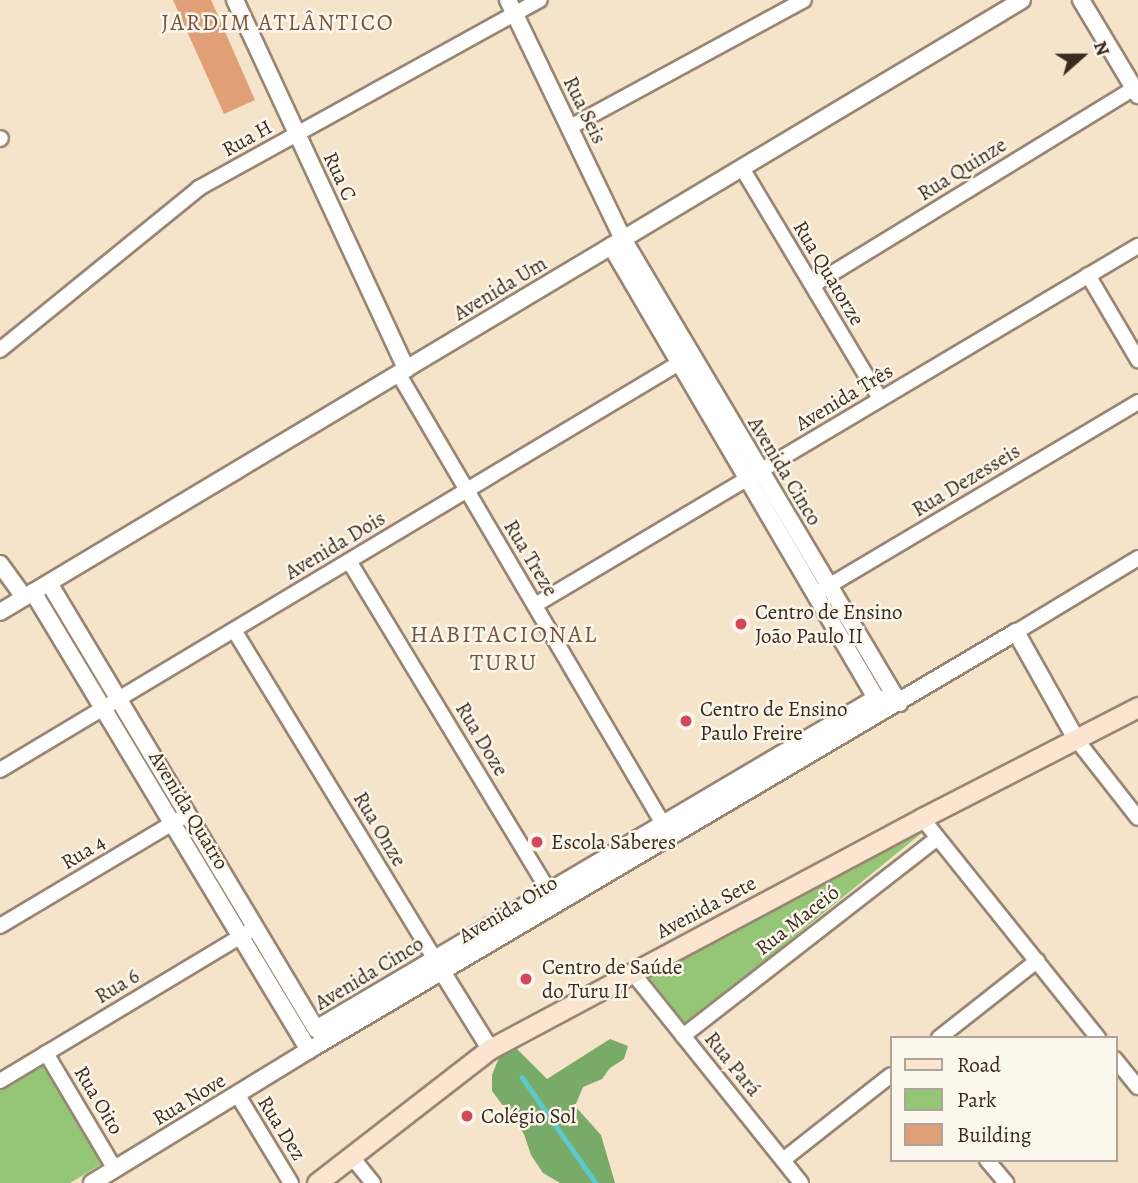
<!DOCTYPE html>
<html>
<head>
<meta charset="utf-8">
<style>
	body { margin:0 }
	#map { position:relative; width:1138px; height:1183px; overflow:hidden; background:#f5e3ca; font-family:Alegreya,serif }
	div>[style] { position:absolute }
	.green>* { inset:0; background:#94c676 }
	.forest>* { inset:0; background:#77ab67 }
	.stream>* { height:4.5px; margin:-2.25px; padding:0 2.25px; transform-origin:2.25px; border-radius:2.25px; background:#5bc9cf }
	.building>* { inset:0; background:#e19f77 }
	.roads { filter:drop-shadow(2px 0 #988674) drop-shadow(-2px 0 #988674) drop-shadow(0 2px #988674) drop-shadow(0 -2px #988674) }
	.minor>* { height:14px; margin:-7px; padding:0 7px; transform-origin:7px; border-radius:7px; background:#fff }
	.tertiary>* { height:16px; margin:-8px; padding:0 8px; transform-origin:8px; border-radius:8px; background:#fff }
	.secondary>* { height:19px; margin:-9.5px; padding:0 9.5px; transform-origin:9.5px; border-radius:9.5px; background:#fce5d0 }
	.dots>* { width:19px; height:19px; translate:-50% -50%; box-sizing:border-box; border:4px solid #fbf7ec; border-radius:50% }
	span { translate:-50% -50%; white-space:nowrap; text-align:center; line-height:1.15; -webkit-text-stroke:5px #fbf7ec; paint-order:stroke }
	.street-label { font-size:21px; color:#3b2a1e }
	.poi-label { font-size:21px; color:#3b2a1e }
	.left { translate:0 -50%; text-align:left }
	.neighbourhood-label { font-size:23px; color:#75533d; letter-spacing:2px }
	.quarter-label { font-size:24px; color:#75533d; letter-spacing:2px }
	.legend { position:absolute; left:890px; top:1036px; width:228px; height:126px; box-sizing:border-box; background:#fbf7ec; border:2px solid #aea59a; margin:0; padding:9px 12px; list-style:none; font-size:21px; color:#3b2a1e }
	.legend li { display:flex; align-items:center; gap:14px; height:35px }
	.legend b { width:35px; border:2px solid #aea59a }
	.north { position:absolute; left:1047px; top:21px; width:70px; height:70px; -webkit-text-stroke:5px #fbf7ec; paint-order:stroke; rotate:69deg; font-size:19px; font-weight:700; line-height:28px; text-align:center; color:#3b2a1e }
	.north::after { content:''; display:block; margin:auto; width:24px; height:32px; background:#3b2a1e; clip-path:polygon(50% 0,100% 100%,50% 72%,0 100%) }
</style>
</head>
<body>
<div id="map">
	<div class="green">
		<div style="clip-path:polygon(923px 832px,686px 1025px,647px 975px)"></div>
		<div style="clip-path:polygon(47px 1064px,108px 1160px,70px 1183px,0 1183px,0 1090px)"></div>
	</div>
	<div class="forest">
		<div style="clip-path:polygon(610px 1039px,628px 1046px,624px 1059px,610px 1068px,602px 1079px,583px 1087px,575px 1106px,601px 1135px,615px 1183px,560px 1183px,543px 1173px,531px 1155px,524px 1134px,492px 1091px,492px 1075px,498px 1060px,512px 1044px,547px 1079px)"></div>
	</div>
	<div class="stream">
		<div style="left:522px;top:1077px;width:129px;rotate:55.1deg"></div>
	</div>
	<div class="building">
		<div style="clip-path:polygon(173px 0,211px 0,255px 100px,224px 114px)"></div>
	</div>
	<div class="roads">
		<div class="minor">
			<div style="left:570px;top:127px;width:266px;rotate:-28.5deg"></div>
			<div style="left:0;top:139px;width:1px;rotate:-45deg"></div>
			<div style="left:742px;top:168px;width:269px;rotate:59.1deg"></div>
			<div style="left:1088px;top:275px;width:99px;rotate:59.5deg"></div>
			<div style="left:813px;top:285px;width:377px;rotate:-31.5deg"></div>
			<div style="left:0;top:350px;width:257px;rotate:-39.1deg"></div>
			<div style="left:199px;top:188px;width:389px;rotate:-28.9deg"></div>
			<div style="left:398px;top:373px;width:535px;rotate:59.55deg"></div>
			<div style="left:349px;top:561px;width:398px;rotate:58.8deg"></div>
			<div style="left:815px;top:594px;width:376px;rotate:-30.7deg"></div>
			<div style="left:535px;top:605px;width:702px;rotate:-30.77deg"></div>
			<div style="left:234px;top:630px;width:386px;rotate:58.6deg"></div>
			<div style="left:1016px;top:632px;width:143px;rotate:-31.2deg"></div>
			<div style="left:1076px;top:739px;width:100px;rotate:51.9deg"></div>
			<div style="left:0;top:770px;width:803px;rotate:-30.94deg"></div>
			<div style="left:922px;top:818px;width:282px;rotate:51.3deg"></div>
			<div style="left:0;top:926px;width:219px;rotate:-30.8deg"></div>
			<div style="left:632px;top:972px;width:270px;rotate:51.3deg"></div>
			<div style="left:683px;top:1036px;width:322px;rotate:-37.9deg"></div>
			<div style="left:939px;top:1038px;width:125px;rotate:-38.2deg"></div>
			<div style="left:46px;top:1053px;width:135px;rotate:59.3deg"></div>
			<div style="left:1115px;top:1059px;width:36px;rotate:51deg"></div>
			<div style="left:0;top:1081px;width:289px;rotate:-31deg"></div>
			<div style="left:237px;top:1094px;width:104px;rotate:58.8deg"></div>
			<div style="left:351px;top:1156px;width:35px;rotate:51deg"></div>
			<div style="left:783px;top:1160px;width:137px;rotate:-38.2deg"></div>
			<div style="left:987px;top:1160px;width:30px;rotate:50deg"></div>
		</div>
		<div class="tertiary">
			<div style="left:235px;top:0;width:407px;rotate:65.1deg"></div>
			<div style="left:508px;top:0;width:265px;rotate:64.3deg"></div>
			<div style="left:623px;top:239px;width:540px;rotate:59.25deg"></div>
			<div style="left:1081px;top:0;width:111px;rotate:59deg"></div>
			<div style="left:611px;top:246px;width:524px;rotate:59.62deg"></div>
			<div style="left:0;top:564px;width:41px;rotate:54deg"></div>
			<div style="left:49px;top:583px;width:520px;rotate:59.09deg"></div>
			<div style="left:33px;top:592px;width:535px;rotate:58.93deg"></div>
			<div style="left:0;top:612px;width:1191px;rotate:-30.91deg"></div>
			<div style="left:438px;top:965px;width:99px;rotate:58.2deg"></div>
			<div style="left:316px;top:1029px;width:651px;rotate:-30.59deg"></div>
			<div style="left:876px;top:698px;width:24px;rotate:12deg"></div>
			<div style="left:92px;top:1183px;width:255px;rotate:-31.5deg"></div>
			<div style="left:309px;top:1050px;width:821px;rotate:-30.59deg"></div>
			<div style="left:1016px;top:632px;width:123px;rotate:60.7deg"></div>
		</div>
		<div class="secondary">
			<div style="left:317px;top:1183px;width:219px;rotate:-37.8deg"></div>
			<div style="left:490px;top:1049px;width:490px;rotate:-28.1deg"></div>
			<div style="left:922px;top:818px;width:243px;rotate:-27.2deg"></div>
		</div>
	</div>
	<div class="dots">
		<div style="left:741px;top:624px;background:#d1495b"></div>
		<div style="left:686px;top:721px;background:#d1495b"></div>
		<div style="left:537px;top:842px;background:#d1495b"></div>
		<div style="left:526px;top:979px;background:#d1495b"></div>
		<div style="left:467px;top:1116px;background:#d1495b"></div>
	</div>
	<div class="street-label">
		<span style="left:585px;top:110px;rotate:64deg">Rua Seis</span>
		<span style="left:247px;top:138px;rotate:-29deg">Rua H</span>
		<span style="left:962px;top:169px;rotate:-32deg">Rua Quinze</span>
		<span style="left:340px;top:176px;rotate:65deg">Rua C</span>
		<span style="left:829px;top:273px;rotate:59deg">Rua Quatorze</span>
		<span style="left:500px;top:288px;rotate:-31deg">Avenida Um</span>
		<span style="left:844px;top:397px;rotate:-31deg">Avenida Três</span>
		<span style="left:785px;top:471px;rotate:59deg">Avenida Cinco</span>
		<span style="left:966px;top:480px;rotate:-31deg">Rua Dezesseis</span>
		<span style="left:335px;top:545px;rotate:-31deg">Avenida Dois</span>
		<span style="left:531px;top:558px;rotate:59deg">Rua Treze</span>
		<span style="left:482px;top:739px;rotate:59deg">Rua Doze</span>
		<span style="left:189px;top:810px;rotate:59deg">Avenida Quatro</span>
		<span style="left:380px;top:829px;rotate:59deg">Rua Onze</span>
		<span style="left:83px;top:852px;rotate:-31deg">Rua 4</span>
		<span style="left:706px;top:907px;rotate:-28deg">Avenida Sete</span>
		<span style="left:508px;top:909px;rotate:-31deg">Avenida Oito</span>
		<span style="left:797px;top:920px;rotate:-38deg">Rua Maceió</span>
		<span style="left:369px;top:973px;rotate:-31deg">Avenida Cinco</span>
		<span style="left:117px;top:986px;rotate:-31deg">Rua 6</span>
		<span style="left:733px;top:1064px;rotate:51deg">Rua Pará</span>
		<span style="left:189px;top:1099px;rotate:-31deg">Rua Nove</span>
		<span style="left:99px;top:1100px;rotate:59deg">Rua Oito</span>
		<span style="left:282px;top:1128px;rotate:58deg">Rua Dez</span>
	</div>
	<div class="poi-label">
		<span class="left" style="left:755px;top:624px">Centro de Ensino<br>João Paulo II</span>
		<span class="left" style="left:700px;top:721px">Centro de Ensino<br>Paulo Freire</span>
		<span class="left" style="left:551px;top:842px">Escola Saberes</span>
		<span class="left" style="left:542px;top:979px">Centro de Saúde<br>do Turu II</span>
		<span class="left" style="left:481px;top:1116px">Colégio Sol</span>
	</div>
	<div class="neighbourhood-label">
		<span style="left:278px;top:23px">JARDIM ATLÂNTICO</span>
	</div>
	<div class="quarter-label">
		<span style="left:504px;top:649px">HABITACIONAL<br>TURU</span>
	</div>
	<ul class="legend">
	<li><b style="height:9px;background:#fce5d0"></b>Road</li>
	<li><b style="height:19px;background:#94c676"></b>Park</li>
	<li><b style="height:19px;background:#e19f77"></b>Building</li>
	</ul>
	<div class="north">N</div>
</div>
</body>
</html>
